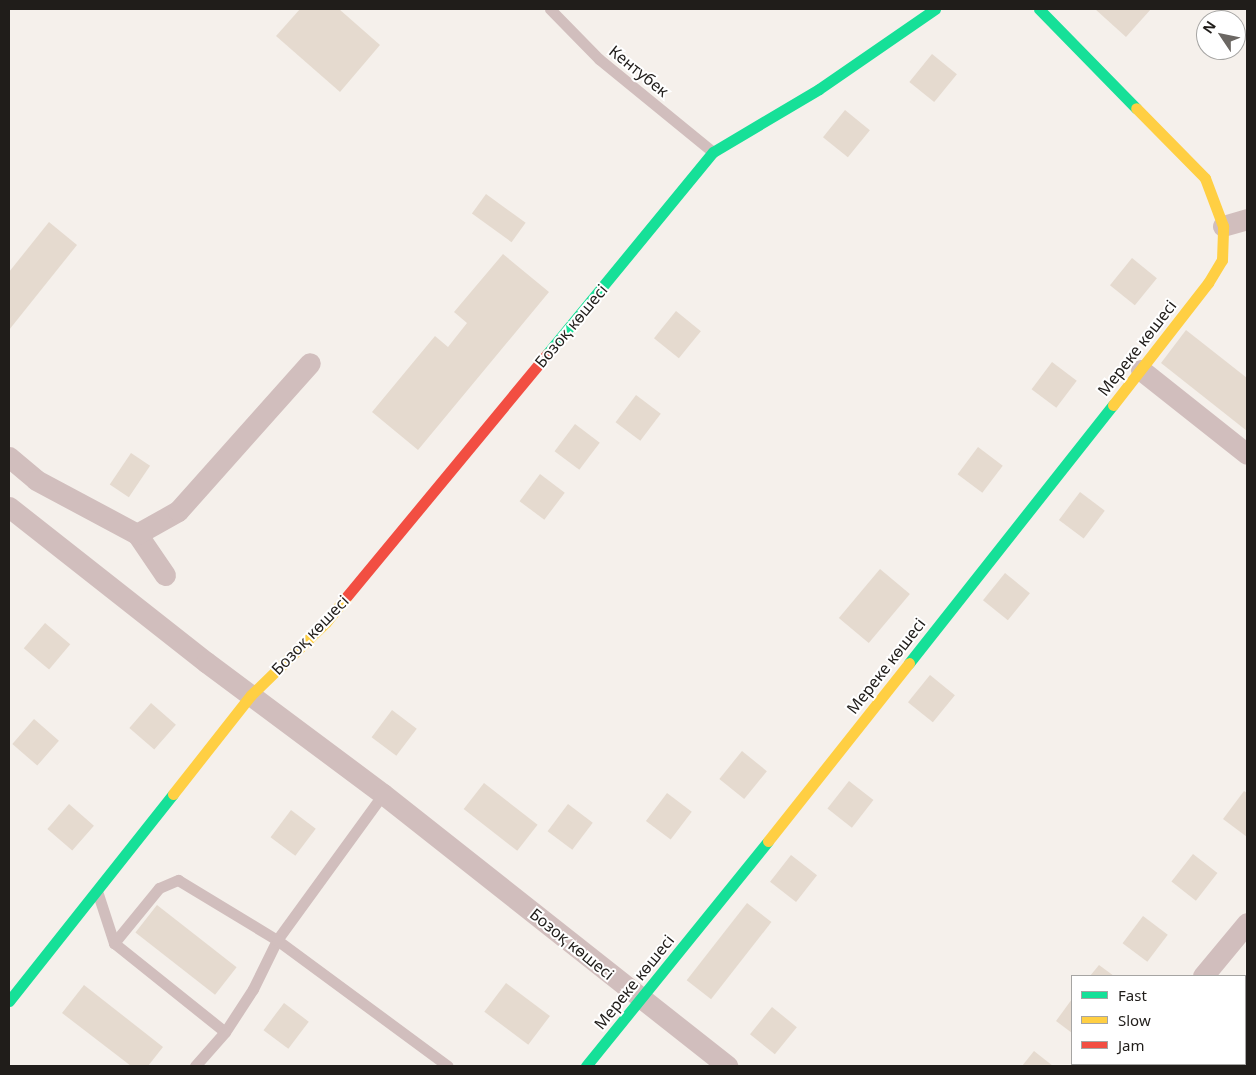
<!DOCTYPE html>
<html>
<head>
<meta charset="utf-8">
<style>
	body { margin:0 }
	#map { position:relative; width:1256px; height:1075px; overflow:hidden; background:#f5f0eb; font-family:"Noto Sans",sans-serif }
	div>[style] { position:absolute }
	.building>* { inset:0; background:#e5dacf; transform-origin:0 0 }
	.lane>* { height:11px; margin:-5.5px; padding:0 5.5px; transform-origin:5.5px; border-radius:5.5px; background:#d1bebd }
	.street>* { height:21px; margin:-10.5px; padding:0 10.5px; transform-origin:10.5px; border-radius:10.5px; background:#d1bebd }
	.fast>* { height:11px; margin:-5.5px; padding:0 5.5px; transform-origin:5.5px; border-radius:5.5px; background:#16e098 }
	.slow>* { height:11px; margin:-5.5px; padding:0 5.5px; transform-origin:5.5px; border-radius:5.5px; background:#ffcf43 }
	.jam>* { height:11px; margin:-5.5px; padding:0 5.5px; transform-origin:5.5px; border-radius:5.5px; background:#f24e42 }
	span { translate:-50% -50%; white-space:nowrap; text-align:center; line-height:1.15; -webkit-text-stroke:4px #fff; paint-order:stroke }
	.street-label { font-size:16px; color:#201d1a }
	.frame { position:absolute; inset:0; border:10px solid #201d1a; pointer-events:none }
	.legend { position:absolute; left:1071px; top:975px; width:175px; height:90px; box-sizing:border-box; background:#fff; border:1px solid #a6a5a3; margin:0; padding:6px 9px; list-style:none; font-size:15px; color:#201d1a }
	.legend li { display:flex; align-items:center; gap:10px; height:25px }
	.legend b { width:25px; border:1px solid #a6a5a3 }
	.north { position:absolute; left:1196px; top:10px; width:50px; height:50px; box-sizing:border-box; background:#fff; border:1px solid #a6a5a3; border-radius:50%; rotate:304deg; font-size:14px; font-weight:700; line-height:20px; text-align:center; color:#201d1a }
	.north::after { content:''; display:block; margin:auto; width:18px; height:22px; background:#6b6763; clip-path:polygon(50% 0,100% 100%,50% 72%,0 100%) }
</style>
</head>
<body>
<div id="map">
	<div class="building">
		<div style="clip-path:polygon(300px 9px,339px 9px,380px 45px,340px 92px,276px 36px)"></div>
		<div style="clip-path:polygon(1095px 9px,1151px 9px,1126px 37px)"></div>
		<div style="left:932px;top:54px;width:32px;height:36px;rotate:39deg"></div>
		<div style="left:845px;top:110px;width:32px;height:35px;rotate:39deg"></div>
		<div style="left:486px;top:194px;width:49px;height:24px;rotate:36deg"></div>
		<div style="clip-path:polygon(49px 222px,77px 245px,9px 330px,9px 272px)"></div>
		<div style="clip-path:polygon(503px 254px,549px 292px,418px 450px,372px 412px,435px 336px,448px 347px,467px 323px,454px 312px)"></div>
		<div style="left:1132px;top:258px;width:32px;height:35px;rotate:39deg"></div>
		<div style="left:676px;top:311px;width:32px;height:35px;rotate:39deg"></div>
		<div style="clip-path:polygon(1186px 330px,1247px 378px,1247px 431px,1161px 363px)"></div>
		<div style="left:1052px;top:362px;width:31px;height:34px;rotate:37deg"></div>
		<div style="left:636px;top:395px;width:31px;height:34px;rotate:37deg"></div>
		<div style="left:575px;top:424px;width:31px;height:34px;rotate:37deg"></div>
		<div style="left:978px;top:447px;width:31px;height:34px;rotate:37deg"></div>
		<div style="left:131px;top:453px;width:23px;height:38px;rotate:34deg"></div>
		<div style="left:540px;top:474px;width:31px;height:34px;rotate:37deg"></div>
		<div style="left:1080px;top:492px;width:31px;height:35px;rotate:37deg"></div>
		<div style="left:880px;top:569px;width:39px;height:64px;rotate:40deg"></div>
		<div style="left:1005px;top:573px;width:32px;height:35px;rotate:39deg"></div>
		<div style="left:45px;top:623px;width:33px;height:33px;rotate:40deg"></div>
		<div style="left:930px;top:675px;width:32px;height:35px;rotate:39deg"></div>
		<div style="left:151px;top:703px;width:33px;height:33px;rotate:41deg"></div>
		<div style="left:392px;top:710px;width:31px;height:34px;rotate:37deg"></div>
		<div style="left:34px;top:719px;width:33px;height:33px;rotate:41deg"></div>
		<div style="left:742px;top:751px;width:32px;height:36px;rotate:39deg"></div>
		<div style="left:849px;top:781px;width:31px;height:35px;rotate:38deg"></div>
		<div style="left:484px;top:783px;width:68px;height:33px;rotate:38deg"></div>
		<div style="clip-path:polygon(1244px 791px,1247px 793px,1247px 837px,1223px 819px)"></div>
		<div style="left:667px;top:793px;width:31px;height:35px;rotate:37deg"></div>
		<div style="left:69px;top:804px;width:33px;height:33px;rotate:41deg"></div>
		<div style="left:568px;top:804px;width:31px;height:34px;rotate:37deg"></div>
		<div style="left:291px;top:810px;width:31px;height:34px;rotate:37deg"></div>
		<div style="left:1193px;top:854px;width:31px;height:35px;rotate:38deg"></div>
		<div style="left:791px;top:855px;width:33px;height:34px;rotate:38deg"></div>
		<div style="left:747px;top:903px;width:31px;height:98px;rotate:38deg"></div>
		<div style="left:157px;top:905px;width:101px;height:35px;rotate:38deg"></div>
		<div style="left:1143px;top:916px;width:31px;height:34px;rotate:37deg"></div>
		<div style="clip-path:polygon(1099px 965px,1114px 976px,1090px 976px)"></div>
		<div style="left:506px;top:983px;width:55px;height:36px;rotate:37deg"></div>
		<div style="clip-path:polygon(84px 985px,163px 1047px,148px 1066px,131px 1066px,62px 1013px)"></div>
		<div style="clip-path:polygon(1072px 999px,1072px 1033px,1056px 1021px)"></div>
		<div style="clip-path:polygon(1245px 1000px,1247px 1002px,1247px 1025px,1245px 1029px)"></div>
		<div style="left:284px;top:1003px;width:31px;height:34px;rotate:37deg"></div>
		<div style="left:772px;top:1007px;width:32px;height:35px;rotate:39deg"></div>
		<div style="clip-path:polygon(1034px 1051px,1053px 1066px,1022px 1066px)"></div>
	</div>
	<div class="lane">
		<div style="left:550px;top:9px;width:70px;rotate:45.6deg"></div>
		<div style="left:599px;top:59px;width:147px;rotate:39.2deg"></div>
		<div style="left:98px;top:894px;width:52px;rotate:71.9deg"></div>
		<div style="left:114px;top:943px;width:142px;rotate:38.7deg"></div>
		<div style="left:225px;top:1032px;width:51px;rotate:-56.9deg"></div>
		<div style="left:253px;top:989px;width:55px;rotate:-63.9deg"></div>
		<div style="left:277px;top:940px;width:180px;rotate:-54deg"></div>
		<div style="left:114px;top:943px;width:71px;rotate:-50.7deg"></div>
		<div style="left:159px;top:888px;width:21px;rotate:-23deg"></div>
		<div style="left:178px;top:880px;width:116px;rotate:31.2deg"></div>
		<div style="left:277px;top:940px;width:212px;rotate:36.4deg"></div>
		<div style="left:195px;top:1066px;width:45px;rotate:-48.6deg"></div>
	</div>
	<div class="street">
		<div style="left:1223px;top:226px;width:25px;rotate:-16deg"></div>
		<div style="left:1141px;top:370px;width:135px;rotate:38.4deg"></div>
		<div style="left:9px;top:457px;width:35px;rotate:40deg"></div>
		<div style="left:36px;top:480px;width:115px;rotate:28.1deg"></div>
		<div style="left:9px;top:507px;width:251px;rotate:38.2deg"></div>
		<div style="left:206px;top:662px;width:221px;rotate:36.7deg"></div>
		<div style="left:383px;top:794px;width:439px;rotate:38.3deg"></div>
		<div style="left:165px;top:575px;width:50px;rotate:-124.3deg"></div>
		<div style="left:137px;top:534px;width:47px;rotate:-29.3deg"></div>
		<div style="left:178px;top:511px;width:198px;rotate:-48.3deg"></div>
		<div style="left:1203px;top:976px;width:69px;rotate:-50.3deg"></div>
		<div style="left:1130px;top:1066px;width:3px;rotate:-45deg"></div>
	</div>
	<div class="fast">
		<div style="left:1039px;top:9px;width:139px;rotate:45.6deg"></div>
		<div style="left:547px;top:354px;width:261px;rotate:-50.6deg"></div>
		<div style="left:713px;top:152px;width:123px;rotate:-30.7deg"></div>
		<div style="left:819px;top:89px;width:141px;rotate:-34.6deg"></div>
		<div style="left:909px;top:663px;width:329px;rotate:-51.7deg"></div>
		<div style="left:9px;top:1001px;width:264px;rotate:-51.6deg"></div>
		<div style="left:586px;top:1066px;width:289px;rotate:-51deg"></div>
	</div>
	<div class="slow">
		<div style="left:1113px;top:405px;width:155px;rotate:-52.1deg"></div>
		<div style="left:1208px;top:283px;width:27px;rotate:-59deg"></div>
		<div style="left:1222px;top:260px;width:34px;rotate:-88deg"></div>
		<div style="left:1223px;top:226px;width:51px;rotate:-110.6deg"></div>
		<div style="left:1205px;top:178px;width:98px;rotate:-134.6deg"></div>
		<div style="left:173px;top:794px;width:126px;rotate:-51.8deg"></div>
		<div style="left:251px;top:695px;width:105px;rotate:-44.2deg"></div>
		<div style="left:326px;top:622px;width:33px;rotate:-51deg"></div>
		<div style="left:768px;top:841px;width:227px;rotate:-51.6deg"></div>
	</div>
	<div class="jam">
		<div style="left:347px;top:596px;width:314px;rotate:-50.4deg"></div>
	</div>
	<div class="street-label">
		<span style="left:639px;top:71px;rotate:39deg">Кентубек</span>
		<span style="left:571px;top:326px;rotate:-50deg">Бозоқ көшесі</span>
		<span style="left:1137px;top:348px;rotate:-52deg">Мереке көшесі</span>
		<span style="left:310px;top:635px;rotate:-46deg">Бозоқ көшесі</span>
		<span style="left:886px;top:666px;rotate:-52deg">Мереке көшесі</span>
		<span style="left:572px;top:944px;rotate:39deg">Бозоқ көшесі</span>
		<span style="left:634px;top:982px;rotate:-51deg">Мереке көшесі</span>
	</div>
	<div class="frame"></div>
	<ul class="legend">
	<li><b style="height:6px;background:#16e098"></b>Fast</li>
	<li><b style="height:6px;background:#ffcf43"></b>Slow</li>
	<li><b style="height:6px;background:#f24e42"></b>Jam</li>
	</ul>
	<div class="north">N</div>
</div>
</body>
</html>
